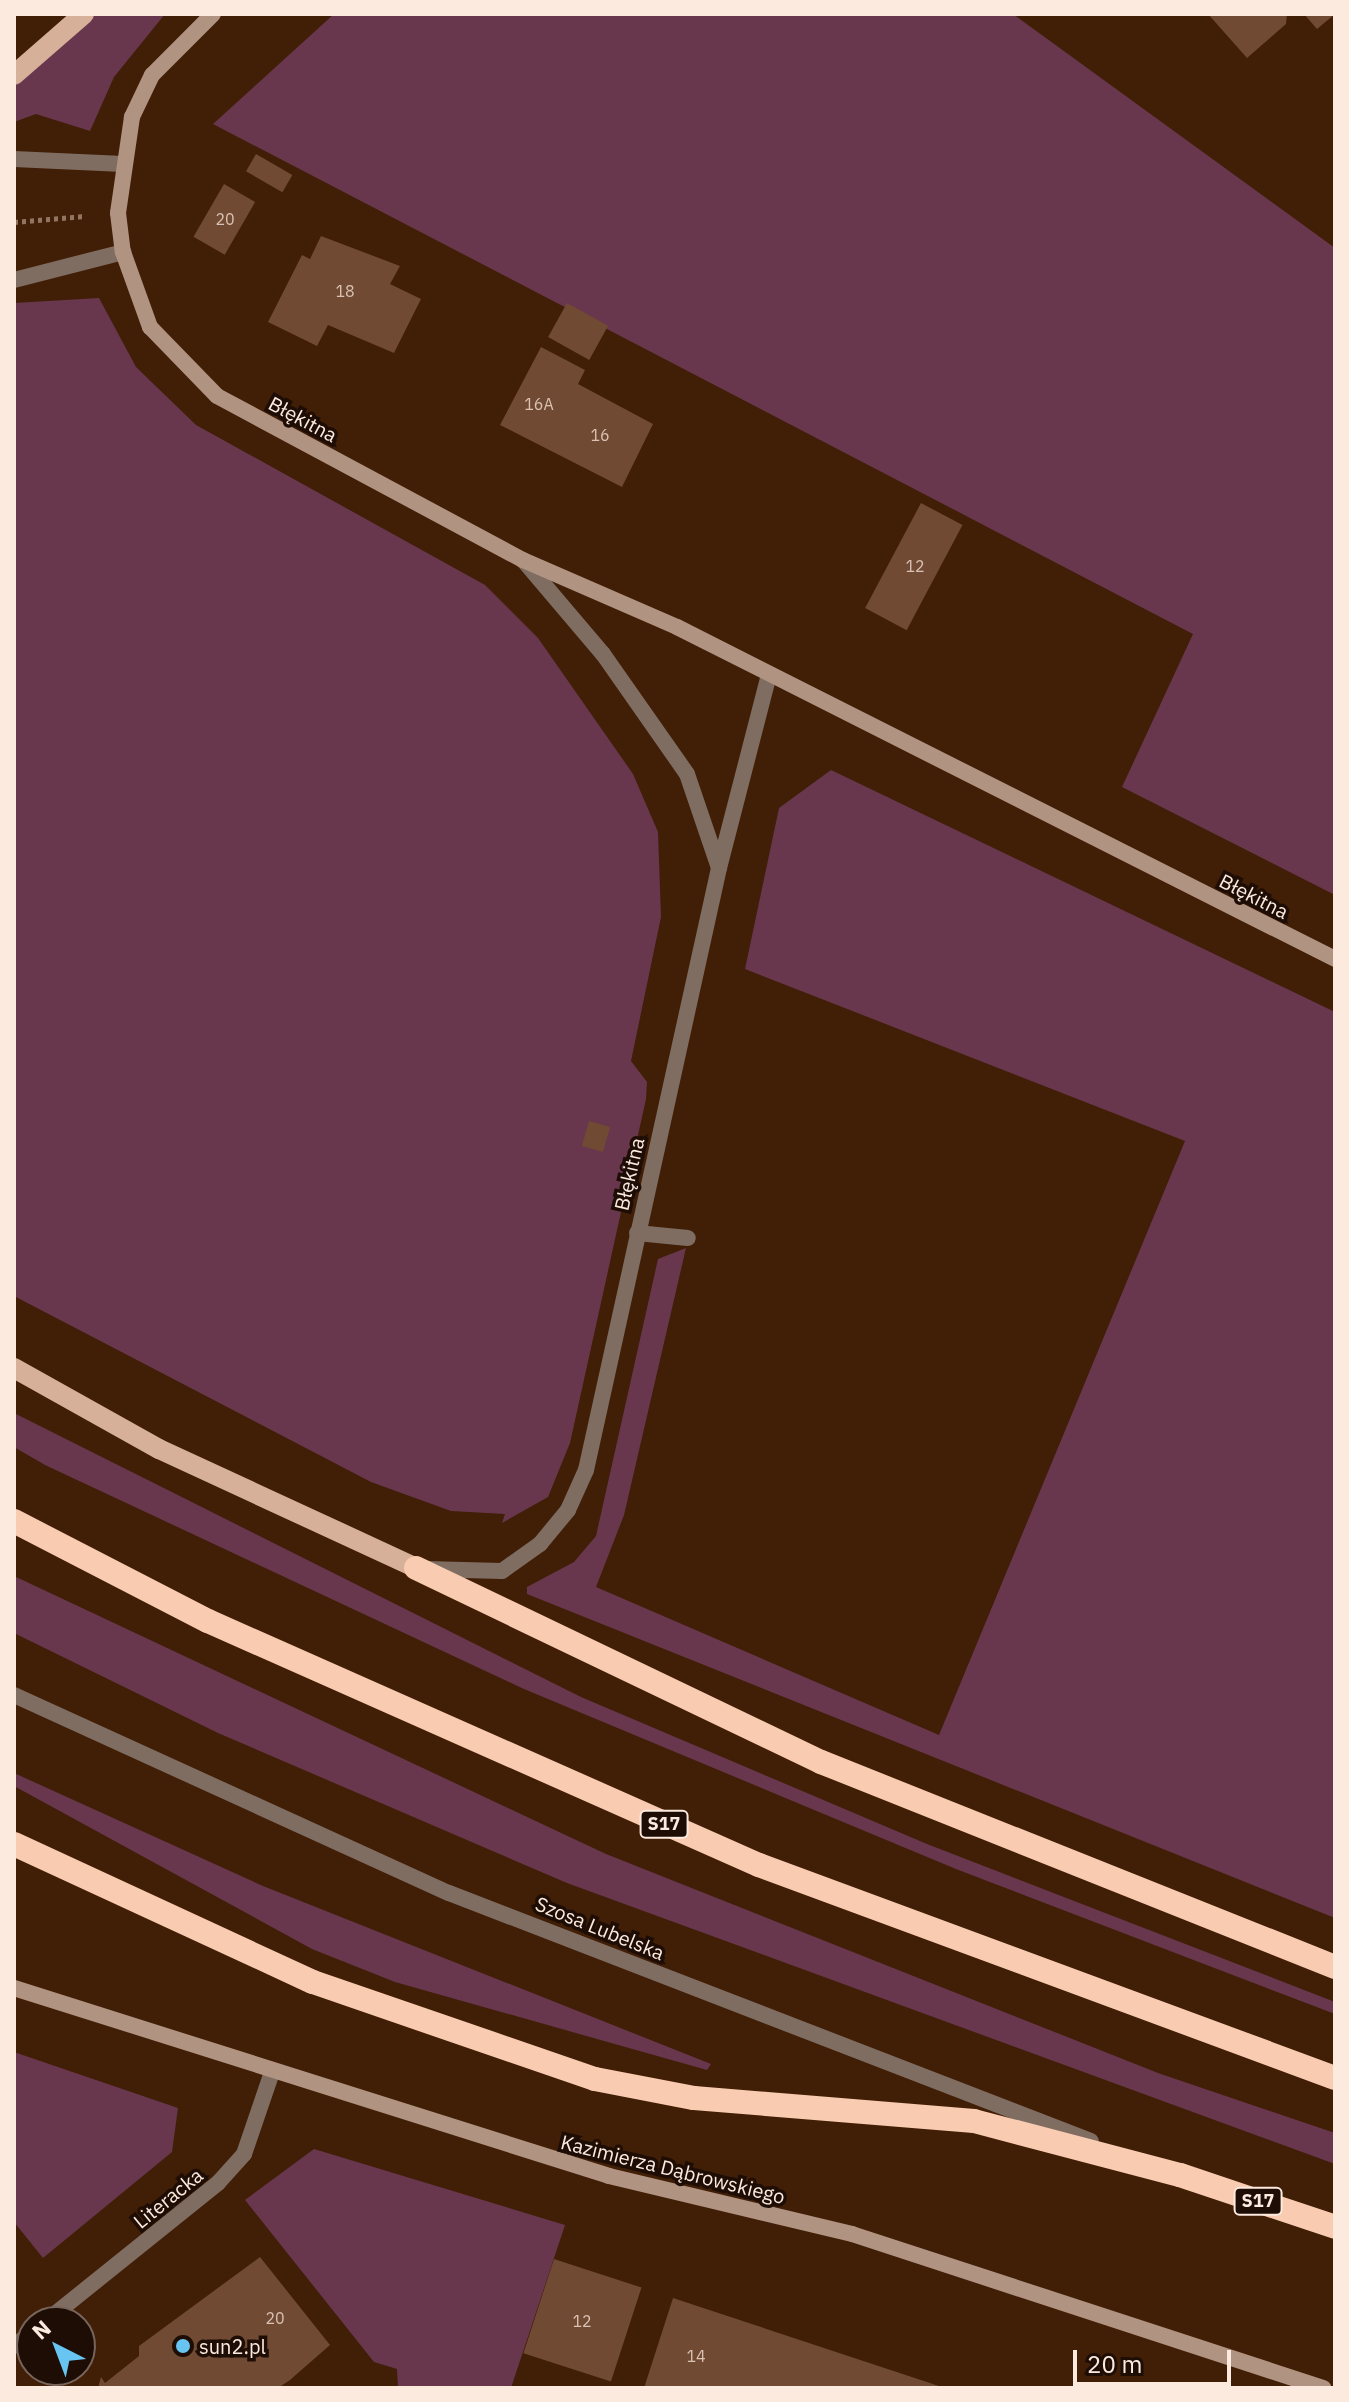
<!DOCTYPE html>
<html>
<head>
<meta charset="utf-8">
<style>
	body { margin:0 }
	#map { position:relative; width:1349px; height:2402px; overflow:hidden; background:#411e06; font-family:"IBM Plex Sans",sans-serif }
	div>[style] { position:absolute }
	.green>* { inset:0; background:#68374e }
	.building>* { inset:0; background:#704a32; transform-origin:0 0 }
	.path>* { height:5px; margin-top:-2.5px; transform-origin:0; background:repeating-linear-gradient(90deg,#917562 0 4px,transparent 0 8px) }
	.lane>* { height:16px; margin:-8px; padding:0 8px; transform-origin:8px; border-radius:8px; background:#7f6d62 }
	.street>* { height:16px; margin:-8px; padding:0 8px; transform-origin:8px; border-radius:8px; background:#7f6d62 }
	.secondary>* { height:16px; margin:-8px; padding:0 8px; transform-origin:8px; border-radius:8px; background:#b19382 }
	.primary>* { height:20px; margin:-10px; padding:0 10px; transform-origin:10px; border-radius:10px; background:#d7b09a }
	.highway>* { height:24px; margin:-12px; padding:0 12px; transform-origin:12px; border-radius:12px; background:#f9cbb0 }
	.dots>* { width:22px; height:22px; translate:-50% -50%; box-sizing:border-box; border:4px solid #1d0d05; border-radius:50% }
	span { translate:-50% -50%; white-space:nowrap; text-align:center; line-height:1.15; -webkit-text-stroke:7px #1d0d05; paint-order:stroke }
	.number-label { font-size:16px; color:#dac2b4 }
	.number-label span { -webkit-text-stroke-width:0 }
	.shield-label span { padding:2px 6px; background:#1d0d05; border:2px solid; border-radius:6px; -webkit-text-stroke-width:0 }
	.shield-label { font-size:18px; color:#fdeadf; font-weight:700 }
	.street-label { font-size:20px; color:#fdeadf }
	.poi-label { font-size:20px; color:#fdeadf }
	.left { translate:0 -50%; text-align:left }
	.frame { position:absolute; inset:0; border:16px solid #fdeadf; pointer-events:none }
	.north { position:absolute; left:16px; top:2306px; width:80px; height:80px; box-sizing:border-box; background:#1d0d05; border:2px solid #77655c; border-radius:50%; rotate:318deg; font-size:22px; font-weight:700; line-height:32px; text-align:center; color:#fdeadf }
	.north::after { content:''; display:block; margin:auto; width:28px; height:36px; background:#68c4f0; clip-path:polygon(50% 0,100% 100%,50% 72%,0 100%) }
	.scale { position:absolute; left:1073px; top:2350px; width:158px; height:36px; box-sizing:border-box; border:4px solid #fdeadf; border-top:0; padding-left:10px; font-size:24px; line-height:28px; white-space:nowrap; color:#fdeadf; -webkit-text-stroke:6px #1d0d05; paint-order:stroke }
</style>
</head>
<body>
<div id="map">
	<div class="green">
		<div style="clip-path:polygon(89px 14px,165px 14px,114px 77px,90px 131px,36px 114px,14px 122px,14px 87px)"></div>
		<div style="clip-path:polygon(334px 14px,1013px 14px,1335px 248px,1335px 895px,1122px 787px,1193px 634px,213px 124px)"></div>
		<div style="clip-path:polygon(99px 298px,136px 367px,196px 425px,485px 585px,538px 638px,633px 774px,658px 832px,661px 917px,631px 1061px,647px 1082px,646px 1099px,570px 1443px,548px 1497px,502px 1523px,505px 1514px,451px 1511px,371px 1482px,14px 1296px,14px 303px)"></div>
		<div style="clip-path:polygon(831px 770px,1335px 1012px,1335px 1918px,527px 1594px,527px 1587px,574px 1562px,596px 1536px,658px 1259px,686px 1248px,624px 1515px,596px 1587px,939px 1735px,1185px 1141px,745px 969px,779px 808px)"></div>
		<div style="clip-path:polygon(14px 1413px,581px 1697px,927px 1844px,1335px 2002px,1335px 2014px,956px 1869px,524px 1689px,45px 1465px,14px 1447px)"></div>
		<div style="clip-path:polygon(14px 1576px,606px 1854px,1158px 2073px,1335px 2133px,1335px 2164px,567px 1883px,218px 1733px,14px 1633px)"></div>
		<div style="clip-path:polygon(14px 1773px,263px 1886px,711px 2064px,707px 2070px,395px 1982px,312px 1949px,14px 1786px)"></div>
		<div style="clip-path:polygon(14px 2052px,178px 2108px,172px 2152px,43px 2258px,14px 2222px)"></div>
		<div style="clip-path:polygon(314px 2149px,565px 2225px,511px 2388px,398px 2388px,397px 2369px,374px 2362px,245px 2200px)"></div>
	</div>
	<div class="building">
		<div style="clip-path:polygon(1208px 14px,1287px 14px,1286px 24px,1247px 58px)"></div>
		<div style="clip-path:polygon(1304px 14px,1335px 14px,1317px 29px)"></div>
		<div style="left:256px;top:154px;width:42px;height:20px;rotate:30deg"></div>
		<div style="left:224px;top:184px;width:36px;height:61px;rotate:30deg"></div>
		<div style="clip-path:polygon(321px 236px,400px 266px,390px 284px,421px 299px,394px 353px,328px 325px,317px 346px,268px 322px,302px 255px,310px 259px)"></div>
		<div style="left:567px;top:303px;width:47px;height:39px;rotate:29deg"></div>
		<div style="clip-path:polygon(541px 347px,585px 370px,578px 384px,653px 424px,622px 487px,500px 425px)"></div>
		<div style="left:921px;top:503px;width:47px;height:119px;rotate:28deg"></div>
		<div style="left:589px;top:1121px;width:22px;height:26px;rotate:16deg"></div>
		<div style="clip-path:polygon(260px 2257px,330px 2345px,290px 2380px,278px 2388px,98px 2388px,101px 2377px,105px 2383px,139px 2356px,139px 2346px)"></div>
		<div style="left:554px;top:2259px;width:92px;height:99px;rotate:18deg"></div>
		<div style="clip-path:polygon(673px 2298px,942px 2387px,942px 2388px,644px 2388px)"></div>
	</div>
	<div class="path">
		<div style="left:14px;top:222px;width:71px;rotate:-4.8deg"></div>
	</div>
	<div class="lane">
		<div style="left:14px;top:159px;width:109px;rotate:2.6deg"></div>
		<div style="left:14px;top:280px;width:113px;rotate:-14.4deg"></div>
		<div style="left:524px;top:561px;width:122px;rotate:49.7deg"></div>
		<div style="left:603px;top:654px;width:146px;rotate:55deg"></div>
		<div style="left:687px;top:774px;width:99px;rotate:71.2deg"></div>
		<div style="left:637px;top:1233px;width:51px;rotate:5.6deg"></div>
		<div style="left:14px;top:1695px;width:478px;rotate:24.5deg"></div>
		<div style="left:449px;top:1893px;width:688px;rotate:21.12deg"></div>
	</div>
	<div class="street">
		<div style="left:426px;top:1569px;width:76px;rotate:1.5deg"></div>
		<div style="left:502px;top:1571px;width:47px;rotate:-35.4deg"></div>
		<div style="left:540px;top:1544px;width:44px;rotate:-50.5deg"></div>
		<div style="left:568px;top:1510px;width:44px;rotate:-65.8deg"></div>
		<div style="left:586px;top:1470px;width:617px;rotate:-77.54deg"></div>
		<div style="left:719px;top:868px;width:199px;rotate:-75.5deg"></div>
		<div style="left:45px;top:2322px;width:222px;rotate:-38.8deg"></div>
		<div style="left:218px;top:2183px;width:39px;rotate:-48deg"></div>
		<div style="left:244px;top:2154px;width:87px;rotate:-71.1deg"></div>
		<div style="left:14px;top:2346px;width:23px;rotate:-38deg"></div>
	</div>
	<div class="secondary">
		<div style="left:213px;top:14px;width:86px;rotate:135deg"></div>
		<div style="left:152px;top:75px;width:47px;rotate:115.5deg"></div>
		<div style="left:132px;top:117px;width:97px;rotate:98.3deg"></div>
		<div style="left:118px;top:213px;width:39px;rotate:83deg"></div>
		<div style="left:123px;top:252px;width:80px;rotate:70.2deg"></div>
		<div style="left:150px;top:327px;width:96px;rotate:45.8deg"></div>
		<div style="left:217px;top:396px;width:347px;rotate:28.2deg"></div>
		<div style="left:523px;top:560px;width:168px;rotate:23.5deg"></div>
		<div style="left:677px;top:627px;width:737px;rotate:26.77deg"></div>
		<div style="left:14px;top:1988px;width:624px;rotate:17.53deg"></div>
		<div style="left:609px;top:2176px;width:250px;rotate:13.4deg"></div>
		<div style="left:852px;top:2234px;width:496px;rotate:18.1deg"></div>
	</div>
	<div class="primary">
		<div style="left:14px;top:75px;width:93px;rotate:-41.1deg"></div>
		<div style="left:14px;top:1368px;width:166px;rotate:29.2deg"></div>
		<div style="left:159px;top:1449px;width:283px;rotate:24.8deg"></div>
	</div>
	<div class="highway">
		<div style="left:14px;top:1521px;width:218px;rotate:27.3deg"></div>
		<div style="left:208px;top:1621px;width:603px;rotate:23.89deg"></div>
		<div style="left:759px;top:1865px;width:614px;rotate:20.29deg"></div>
		<div style="left:416px;top:1568px;width:449px;rotate:25.6deg"></div>
		<div style="left:821px;top:1762px;width:553px;rotate:21.74deg"></div>
		<div style="left:14px;top:1844px;width:329px;rotate:24.8deg"></div>
		<div style="left:313px;top:1982px;width:298px;rotate:19deg"></div>
		<div style="left:595px;top:2079px;width:101px;rotate:10.9deg"></div>
		<div style="left:694px;top:2098px;width:281px;rotate:4.7deg"></div>
		<div style="left:974px;top:2121px;width:213px;rotate:14.7deg"></div>
		<div style="left:1180px;top:2175px;width:163px;rotate:18.5deg"></div>
	</div>
	<div class="dots">
		<div style="left:183px;top:2346px;background:#68c4f0"></div>
	</div>
	<div class="number-label">
		<span style="left:225px;top:219px">20</span>
		<span style="left:345px;top:291px">18</span>
		<span style="left:539px;top:404px">16A</span>
		<span style="left:600px;top:435px">16</span>
		<span style="left:915px;top:566px">12</span>
		<span style="left:275px;top:2318px">20</span>
		<span style="left:582px;top:2321px">12</span>
		<span style="left:696px;top:2356px">14</span>
	</div>
	<div class="shield-label">
		<span style="left:664px;top:1824px">S17</span>
		<span style="left:1258px;top:2201px">S17</span>
	</div>
	<div class="street-label">
		<span style="left:303px;top:419px;rotate:28deg">Błękitna</span>
		<span style="left:1254px;top:896px;rotate:27deg">Błękitna</span>
		<span style="left:629px;top:1174px;rotate:-77deg">Błękitna</span>
		<span style="left:600px;top:1928px;rotate:22deg">Szosa Lubelska</span>
		<span style="left:673px;top:2169px;rotate:14deg">Kazimierza Dąbrowskiego</span>
		<span style="left:168px;top:2198px;rotate:-39deg">Literacka</span>
	</div>
	<div class="poi-label">
		<span class="left" style="left:199px;top:2346px">sun2.pl</span>
	</div>
	<div class="frame"></div>
	<div class="north">N</div>
	<div class="scale">20 m</div>
</div>
</body>
</html>
